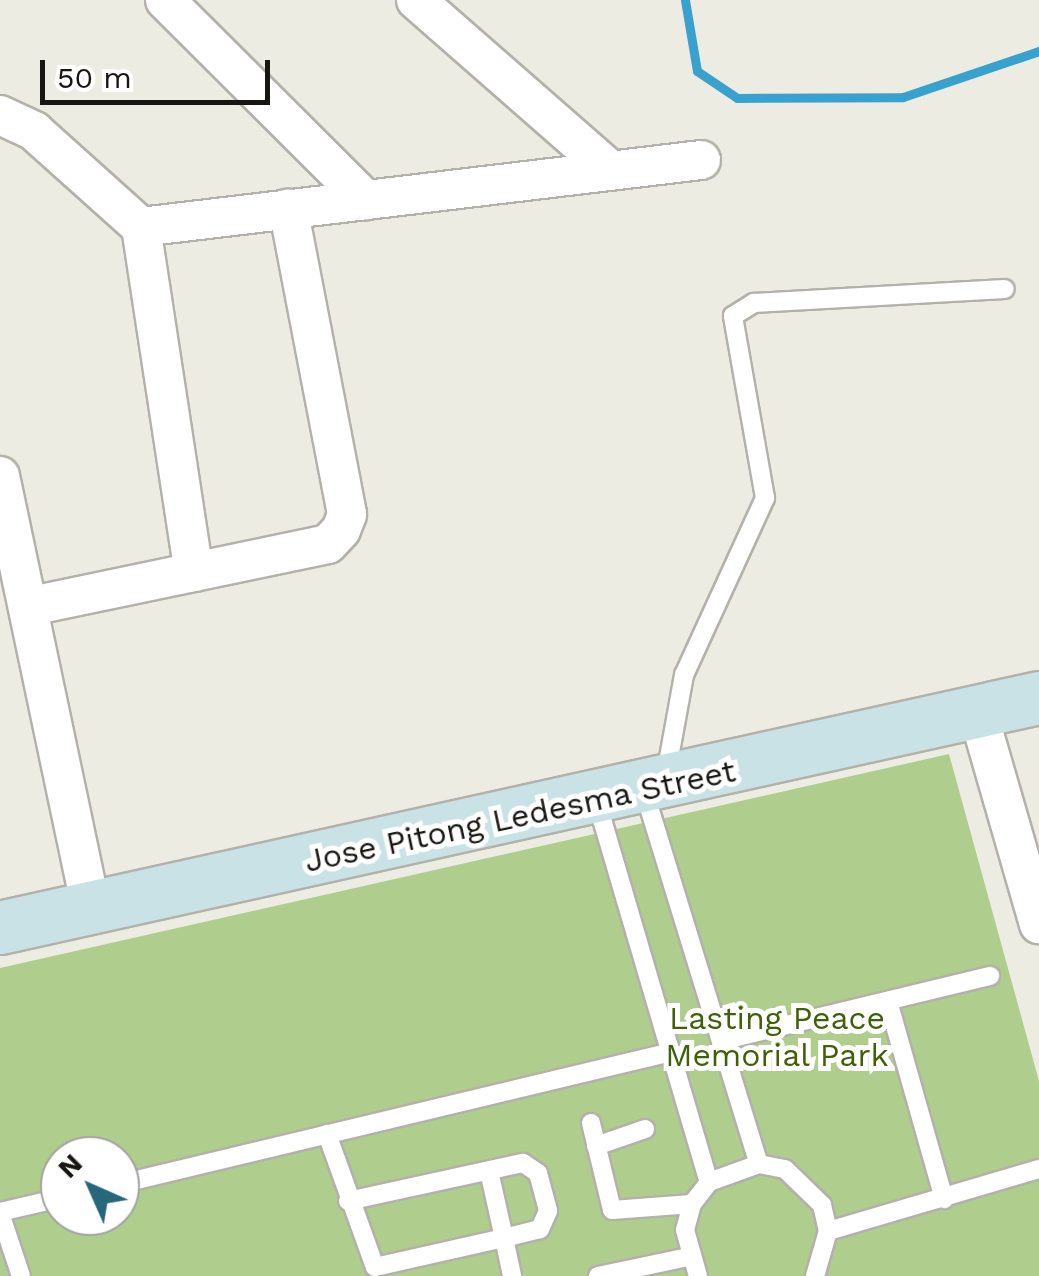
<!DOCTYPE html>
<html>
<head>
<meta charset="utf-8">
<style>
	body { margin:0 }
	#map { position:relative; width:1039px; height:1276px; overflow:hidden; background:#edece2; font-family:"Work Sans",sans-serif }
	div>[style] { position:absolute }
	.green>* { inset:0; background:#afce8d }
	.stream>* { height:9px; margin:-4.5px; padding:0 4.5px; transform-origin:4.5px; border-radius:4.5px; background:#39a1cd }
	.roads { filter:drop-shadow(2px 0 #b3b1a9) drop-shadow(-2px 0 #b3b1a9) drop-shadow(0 2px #b3b1a9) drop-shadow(0 -2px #b3b1a9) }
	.service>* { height:18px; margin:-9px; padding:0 9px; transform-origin:9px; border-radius:9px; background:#fff }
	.minor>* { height:38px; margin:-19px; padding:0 19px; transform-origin:19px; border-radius:19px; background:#fff }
	.secondary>* { height:52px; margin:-26px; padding:0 26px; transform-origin:26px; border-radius:26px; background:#c8e2e5 }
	span { translate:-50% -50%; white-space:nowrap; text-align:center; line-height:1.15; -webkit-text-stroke:10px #fff; paint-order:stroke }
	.street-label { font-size:32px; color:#171613 }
	.park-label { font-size:32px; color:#406008 }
	.north { position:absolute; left:40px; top:1136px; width:100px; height:100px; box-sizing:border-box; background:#fff; border:2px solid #a2a2a1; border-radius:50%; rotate:315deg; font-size:28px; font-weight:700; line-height:40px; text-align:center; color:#171613 }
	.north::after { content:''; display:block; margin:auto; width:35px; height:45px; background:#27677c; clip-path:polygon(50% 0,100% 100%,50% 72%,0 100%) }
	.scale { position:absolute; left:40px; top:60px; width:230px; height:45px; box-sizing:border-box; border:5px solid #171613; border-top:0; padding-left:12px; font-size:30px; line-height:35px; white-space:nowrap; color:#171613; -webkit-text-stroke:8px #fff; paint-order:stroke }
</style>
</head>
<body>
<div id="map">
	<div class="green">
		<div style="clip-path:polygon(evenodd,949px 754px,1039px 1081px,1039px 1276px,0 1276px,0 968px,949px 754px,60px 1156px,120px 1156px,120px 1216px,60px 1216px,60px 1156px)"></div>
	</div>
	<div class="stream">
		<div style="left:685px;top:0;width:72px;rotate:80.4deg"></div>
		<div style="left:697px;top:71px;width:48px;rotate:34deg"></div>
		<div style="left:737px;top:98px;width:166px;rotate:-0.3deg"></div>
		<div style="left:903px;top:97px;width:144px;rotate:-18.7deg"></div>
	</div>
	<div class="roads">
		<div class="service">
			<div style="left:666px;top:774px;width:101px;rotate:-79.7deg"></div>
			<div style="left:684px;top:675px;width:195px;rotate:-65.4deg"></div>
			<div style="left:765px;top:498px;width:185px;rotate:-100deg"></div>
			<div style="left:733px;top:316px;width:25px;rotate:-32deg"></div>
			<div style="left:754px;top:303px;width:251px;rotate:-3.2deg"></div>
			<div style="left:644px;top:791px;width:390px;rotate:72.9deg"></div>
			<div style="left:596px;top:799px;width:399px;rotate:73.6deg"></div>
			<div style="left:888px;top:1001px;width:206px;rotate:74.2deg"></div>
			<div style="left:721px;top:1041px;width:277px;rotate:-13.6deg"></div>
			<div style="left:591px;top:1123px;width:89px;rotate:76.4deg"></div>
			<div style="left:612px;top:1210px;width:80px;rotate:-4.3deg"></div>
			<div style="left:327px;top:1134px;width:141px;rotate:70.2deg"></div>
			<div style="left:375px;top:1267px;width:132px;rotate:-12.7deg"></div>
			<div style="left:504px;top:1238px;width:39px;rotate:78deg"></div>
			<div style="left:596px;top:1146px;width:52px;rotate:-19.1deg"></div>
			<div style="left:120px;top:1184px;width:567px;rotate:-13.47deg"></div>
			<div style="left:348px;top:1201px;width:179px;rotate:-12.3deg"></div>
			<div style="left:523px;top:1163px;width:18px;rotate:34deg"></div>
			<div style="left:538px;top:1173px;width:39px;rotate:75deg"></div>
			<div style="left:548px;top:1211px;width:20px;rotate:114deg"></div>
			<div style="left:540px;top:1229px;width:37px;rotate:166deg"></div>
			<div style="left:504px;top:1238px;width:69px;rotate:-102.6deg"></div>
			<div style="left:0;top:1212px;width:62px;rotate:-13.1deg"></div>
			<div style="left:0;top:1213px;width:66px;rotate:71.6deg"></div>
			<div style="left:828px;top:1231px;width:220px;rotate:-16.4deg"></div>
			<div style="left:598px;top:1276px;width:92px;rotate:-11.9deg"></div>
			<div style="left:698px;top:1276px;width:48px;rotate:-105.8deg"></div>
			<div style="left:685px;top:1230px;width:27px;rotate:-75deg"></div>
			<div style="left:692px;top:1204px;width:28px;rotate:-52deg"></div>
			<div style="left:709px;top:1182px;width:53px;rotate:-19.8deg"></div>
			<div style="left:759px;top:1164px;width:26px;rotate:11deg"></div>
			<div style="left:785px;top:1169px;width:52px;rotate:44.2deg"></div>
			<div style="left:822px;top:1205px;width:27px;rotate:77deg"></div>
			<div style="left:828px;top:1231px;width:47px;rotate:106.1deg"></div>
		</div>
		<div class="minor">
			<div style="left:165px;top:0;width:284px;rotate:44.9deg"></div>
			<div style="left:416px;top:0;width:259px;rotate:41.2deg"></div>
			<div style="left:0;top:115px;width:38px;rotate:25deg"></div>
			<div style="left:34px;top:131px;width:144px;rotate:41.9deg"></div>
			<div style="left:141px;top:227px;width:349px;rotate:81.3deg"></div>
			<div style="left:141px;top:227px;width:564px;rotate:-6.82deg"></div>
			<div style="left:0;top:476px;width:441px;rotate:78.1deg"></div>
			<div style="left:31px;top:606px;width:303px;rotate:-11.8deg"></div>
			<div style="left:328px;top:544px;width:19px;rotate:-47deg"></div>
			<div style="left:341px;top:530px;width:17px;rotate:-69deg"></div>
			<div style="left:347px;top:514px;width:311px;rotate:-100.9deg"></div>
			<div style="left:978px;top:713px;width:220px;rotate:73.9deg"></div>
		</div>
		<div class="secondary">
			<div style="left:0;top:928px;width:1064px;rotate:-12.48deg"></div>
		</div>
	</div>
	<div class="street-label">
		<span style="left:520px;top:816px;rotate:-12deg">Jose Pitong Ledesma Street</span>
	</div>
	<div class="park-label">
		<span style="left:777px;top:1037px">Lasting Peace<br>Memorial Park</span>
	</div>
	<div class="north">N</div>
	<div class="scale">50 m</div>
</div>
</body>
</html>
